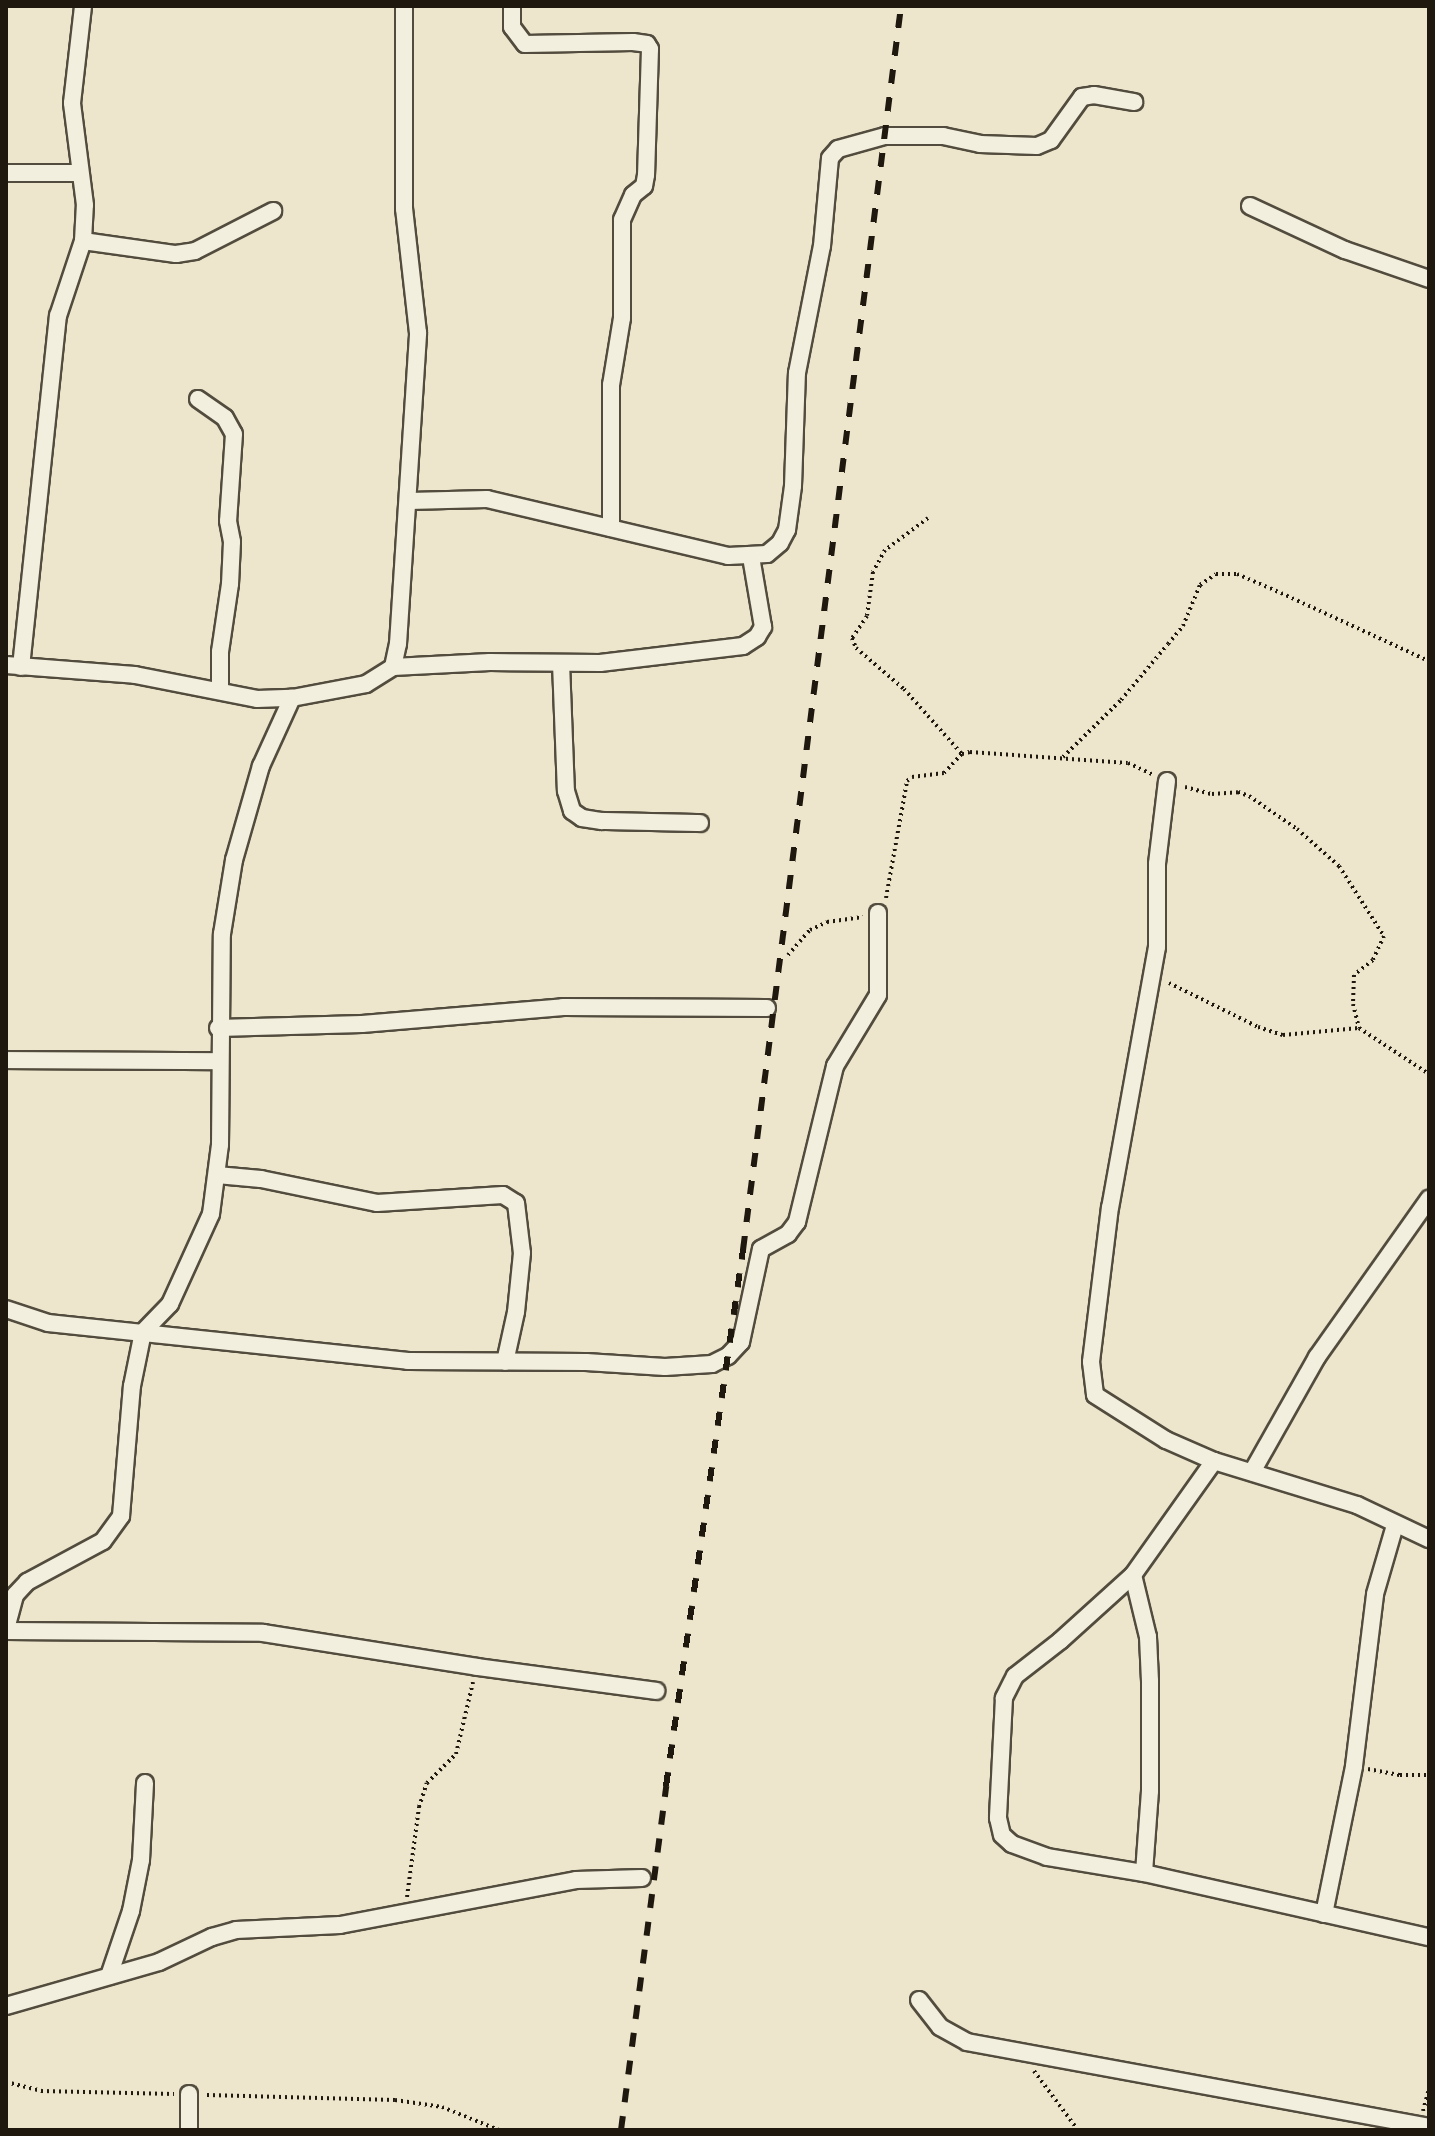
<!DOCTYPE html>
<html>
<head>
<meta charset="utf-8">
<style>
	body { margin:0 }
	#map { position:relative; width:1435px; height:2136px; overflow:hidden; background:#ede6cc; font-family:"Old Standard TT",serif }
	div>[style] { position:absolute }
	.path>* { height:4px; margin-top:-2px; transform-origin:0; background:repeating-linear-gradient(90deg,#1f180e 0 2px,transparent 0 6px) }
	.roads { filter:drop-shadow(2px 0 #524c3e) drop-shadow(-2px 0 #524c3e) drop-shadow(0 2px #524c3e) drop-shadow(0 -2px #524c3e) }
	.street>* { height:16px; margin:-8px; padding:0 8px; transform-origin:8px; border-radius:8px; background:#f3efde }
	.rail>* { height:6px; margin-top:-3px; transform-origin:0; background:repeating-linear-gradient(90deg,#1f180e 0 14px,transparent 0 28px) }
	span { translate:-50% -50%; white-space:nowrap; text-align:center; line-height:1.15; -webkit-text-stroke:6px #f3efde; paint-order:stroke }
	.frame { position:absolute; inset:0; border:8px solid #1f180e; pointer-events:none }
</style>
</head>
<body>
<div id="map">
	<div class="path">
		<div style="left:928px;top:518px;width:54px;rotate:143.3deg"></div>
		<div style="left:885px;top:550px;width:25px;rotate:119deg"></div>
		<div style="left:873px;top:572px;width:44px;rotate:97.8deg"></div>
		<div style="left:867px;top:616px;width:27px;rotate:124deg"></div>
		<div style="left:852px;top:638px;width:11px;rotate:68deg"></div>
		<div style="left:856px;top:648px;width:63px;rotate:40.5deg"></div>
		<div style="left:904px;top:689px;width:87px;rotate:48.3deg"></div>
		<div style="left:1063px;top:757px;width:81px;rotate:-44.5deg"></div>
		<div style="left:1121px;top:700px;width:73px;rotate:-50deg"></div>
		<div style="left:1168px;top:644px;width:23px;rotate:-50deg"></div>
		<div style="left:1183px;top:626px;width:44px;rotate:-67.5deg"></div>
		<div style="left:1200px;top:585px;width:19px;rotate:-35deg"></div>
		<div style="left:1216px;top:574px;width:21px"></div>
		<div style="left:1237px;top:574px;width:48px;rotate:23.4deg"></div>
		<div style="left:1281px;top:593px;width:163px;rotate:24.7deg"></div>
		<div style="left:1185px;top:787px;width:28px;rotate:15deg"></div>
		<div style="left:1212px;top:794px;width:26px;rotate:-4deg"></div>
		<div style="left:1238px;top:792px;width:12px;rotate:20deg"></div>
		<div style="left:1249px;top:796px;width:58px;rotate:34.5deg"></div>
		<div style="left:1297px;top:829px;width:56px;rotate:41.4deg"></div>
		<div style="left:1339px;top:866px;width:83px;rotate:57.3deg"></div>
		<div style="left:1384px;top:936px;width:26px;rotate:115deg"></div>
		<div style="left:1373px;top:960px;width:24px;rotate:142deg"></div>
		<div style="left:1354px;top:975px;width:29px;rotate:92deg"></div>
		<div style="left:1353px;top:1004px;width:25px;rotate:76deg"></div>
		<div style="left:1359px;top:1028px;width:84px;rotate:33.3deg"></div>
		<div style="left:886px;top:898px;width:119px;rotate:-79.8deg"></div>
		<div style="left:907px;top:781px;width:6px;rotate:-39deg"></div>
		<div style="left:912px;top:777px;width:32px;rotate:-7deg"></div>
		<div style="left:944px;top:773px;width:26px;rotate:-47deg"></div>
		<div style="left:962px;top:754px;width:8px;rotate:-14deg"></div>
		<div style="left:970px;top:752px;width:158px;rotate:4deg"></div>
		<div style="left:1128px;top:763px;width:29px;rotate:25deg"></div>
		<div style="left:788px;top:955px;width:33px;rotate:-49deg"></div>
		<div style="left:810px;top:930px;width:19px;rotate:-25deg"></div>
		<div style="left:827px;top:922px;width:36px;rotate:-8deg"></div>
		<div style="left:1169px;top:983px;width:99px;rotate:26.3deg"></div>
		<div style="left:1258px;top:1027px;width:26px;rotate:18deg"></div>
		<div style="left:1283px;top:1035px;width:76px;rotate:-5.3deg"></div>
		<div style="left:1368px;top:1769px;width:33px;rotate:11deg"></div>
		<div style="left:1400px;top:1775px;width:29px"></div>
		<div style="left:407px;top:1897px;width:91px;rotate:-82.4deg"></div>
		<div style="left:419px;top:1807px;width:25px;rotate:-72deg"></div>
		<div style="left:427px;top:1783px;width:41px;rotate:-45deg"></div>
		<div style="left:456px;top:1754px;width:74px;rotate:-76.7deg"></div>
		<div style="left:1034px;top:2071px;width:74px;rotate:53.3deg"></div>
		<div style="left:6px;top:2082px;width:36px;rotate:14deg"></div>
		<div style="left:41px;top:2091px;width:133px;rotate:1.3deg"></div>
		<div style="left:207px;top:2095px;width:188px;rotate:1.5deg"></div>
		<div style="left:395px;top:2100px;width:48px;rotate:8.5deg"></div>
		<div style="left:442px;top:2107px;width:61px;rotate:22deg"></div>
		<div style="left:1423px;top:2111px;width:23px;rotate:-75deg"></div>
	</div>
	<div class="roads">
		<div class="street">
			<div style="left:512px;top:6px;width:21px;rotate:90deg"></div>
			<div style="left:512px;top:27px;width:21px;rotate:53deg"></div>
			<div style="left:525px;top:44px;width:108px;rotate:-1.1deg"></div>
			<div style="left:633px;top:42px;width:14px;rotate:8deg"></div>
			<div style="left:647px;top:44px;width:6px;rotate:59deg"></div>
			<div style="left:650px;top:49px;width:126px;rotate:91.8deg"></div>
			<div style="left:646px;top:175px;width:11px;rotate:100deg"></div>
			<div style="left:644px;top:186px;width:14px;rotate:141deg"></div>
			<div style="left:633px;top:195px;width:27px;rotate:114deg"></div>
			<div style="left:622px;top:220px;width:98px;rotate:90deg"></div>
			<div style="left:622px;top:318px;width:68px;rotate:99.3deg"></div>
			<div style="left:611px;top:385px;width:143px;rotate:90deg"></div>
			<div style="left:6px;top:173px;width:74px"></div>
			<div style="left:1250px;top:206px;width:105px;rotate:24.9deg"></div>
			<div style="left:1345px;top:250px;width:89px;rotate:19deg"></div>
			<div style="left:83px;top:241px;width:94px;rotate:8deg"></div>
			<div style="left:176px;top:254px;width:19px;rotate:-9deg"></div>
			<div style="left:195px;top:251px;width:88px;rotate:-27.1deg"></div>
			<div style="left:198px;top:399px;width:33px;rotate:35deg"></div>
			<div style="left:225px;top:418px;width:18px;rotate:61deg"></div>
			<div style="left:234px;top:434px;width:87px;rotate:93.9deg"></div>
			<div style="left:228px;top:521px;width:21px;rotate:79deg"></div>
			<div style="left:232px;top:542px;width:42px;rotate:92.7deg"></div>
			<div style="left:230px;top:584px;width:69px;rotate:98.4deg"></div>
			<div style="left:220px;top:652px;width:38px;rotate:90deg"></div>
			<div style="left:409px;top:501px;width:78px;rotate:-1.5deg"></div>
			<div style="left:487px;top:499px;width:248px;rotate:13.3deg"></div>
			<div style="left:728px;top:556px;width:39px;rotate:-3deg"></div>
			<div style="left:767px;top:554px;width:17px;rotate:-40deg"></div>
			<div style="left:780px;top:543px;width:15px;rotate:-62deg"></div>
			<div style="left:787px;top:530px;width:44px;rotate:-82.2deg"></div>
			<div style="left:793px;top:486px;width:113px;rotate:-88deg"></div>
			<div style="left:797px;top:373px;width:129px;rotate:-78.9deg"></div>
			<div style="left:822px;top:246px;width:88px;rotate:-84.8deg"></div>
			<div style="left:830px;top:158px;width:12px;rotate:-48deg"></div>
			<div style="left:838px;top:149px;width:49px;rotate:-15.5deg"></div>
			<div style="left:885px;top:136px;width:58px"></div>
			<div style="left:943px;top:136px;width:38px;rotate:12deg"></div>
			<div style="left:980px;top:144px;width:57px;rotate:2deg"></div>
			<div style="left:1037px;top:146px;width:15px;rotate:-23deg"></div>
			<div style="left:1051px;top:140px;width:53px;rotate:-54.2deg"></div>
			<div style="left:1082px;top:97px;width:12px;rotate:-9deg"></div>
			<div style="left:1094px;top:95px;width:41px;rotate:9.9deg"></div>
			<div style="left:561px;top:663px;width:128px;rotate:87.8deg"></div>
			<div style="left:566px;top:791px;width:21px;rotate:73deg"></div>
			<div style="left:572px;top:811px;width:12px;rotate:35deg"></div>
			<div style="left:582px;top:818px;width:20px;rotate:9deg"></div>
			<div style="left:602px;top:821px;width:98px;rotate:1.2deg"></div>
			<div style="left:6px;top:665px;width:129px;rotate:4.4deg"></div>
			<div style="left:135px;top:675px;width:124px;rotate:11.1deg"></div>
			<div style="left:257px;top:699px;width:35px;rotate:-2deg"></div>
			<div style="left:292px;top:698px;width:75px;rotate:-10.7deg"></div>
			<div style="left:366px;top:684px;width:32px;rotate:-32deg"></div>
			<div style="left:393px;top:667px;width:24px;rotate:-78deg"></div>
			<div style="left:398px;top:644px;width:312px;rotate:-86.3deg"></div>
			<div style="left:418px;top:333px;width:125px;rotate:-96.4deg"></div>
			<div style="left:404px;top:209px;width:203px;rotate:-90deg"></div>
			<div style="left:21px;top:667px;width:353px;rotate:-84deg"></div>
			<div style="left:58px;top:316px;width:79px;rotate:-71.6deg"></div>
			<div style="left:83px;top:241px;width:36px;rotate:-87deg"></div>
			<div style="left:85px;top:205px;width:103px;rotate:-97.3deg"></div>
			<div style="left:72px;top:103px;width:98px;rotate:-83.5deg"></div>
			<div style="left:393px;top:667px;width:97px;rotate:-3deg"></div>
			<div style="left:490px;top:662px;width:110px;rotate:0.5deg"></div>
			<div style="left:600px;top:663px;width:144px;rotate:-6.8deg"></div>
			<div style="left:743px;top:646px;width:17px;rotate:-33deg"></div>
			<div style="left:757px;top:637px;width:12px;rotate:-59deg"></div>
			<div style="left:763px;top:627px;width:71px;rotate:-99.7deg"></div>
			<div style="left:1167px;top:781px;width:84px;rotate:96.9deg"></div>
			<div style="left:1157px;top:864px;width:83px;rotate:90deg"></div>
			<div style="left:1157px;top:947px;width:264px;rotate:100.2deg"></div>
			<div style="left:1110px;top:1207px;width:156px;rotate:97deg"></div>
			<div style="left:1091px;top:1362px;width:33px;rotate:83deg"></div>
			<div style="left:1095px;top:1395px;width:84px;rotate:32.4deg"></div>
			<div style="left:1166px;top:1440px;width:52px;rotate:23.6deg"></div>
			<div style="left:1214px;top:1461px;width:150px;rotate:17.1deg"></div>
			<div style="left:1357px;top:1505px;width:80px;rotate:25.3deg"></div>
			<div style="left:218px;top:1028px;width:144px;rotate:-1.6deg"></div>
			<div style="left:362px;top:1024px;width:202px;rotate:-4.8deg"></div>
			<div style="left:563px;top:1007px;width:204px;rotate:0.3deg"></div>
			<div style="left:6px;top:1060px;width:214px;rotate:0.3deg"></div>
			<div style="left:217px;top:1175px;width:44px;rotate:5.2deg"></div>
			<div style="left:261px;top:1179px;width:118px;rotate:11.7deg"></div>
			<div style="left:377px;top:1203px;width:126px;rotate:-3.6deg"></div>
			<div style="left:503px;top:1195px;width:15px;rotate:32deg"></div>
			<div style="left:516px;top:1203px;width:50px;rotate:83.2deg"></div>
			<div style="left:522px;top:1253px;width:59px;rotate:95.8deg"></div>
			<div style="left:516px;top:1312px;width:51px;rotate:102.4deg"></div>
			<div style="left:6px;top:1309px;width:44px;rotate:18.4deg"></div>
			<div style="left:48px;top:1323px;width:362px;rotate:6deg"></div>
			<div style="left:408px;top:1361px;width:178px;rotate:0.3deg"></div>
			<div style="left:586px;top:1362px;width:79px;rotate:3.6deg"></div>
			<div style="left:665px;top:1367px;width:47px;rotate:-3.7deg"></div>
			<div style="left:712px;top:1364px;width:18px;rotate:-27deg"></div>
			<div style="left:728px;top:1356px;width:19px;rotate:-47deg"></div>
			<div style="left:741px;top:1342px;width:95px;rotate:-77.9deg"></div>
			<div style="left:761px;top:1249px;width:31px;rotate:-29deg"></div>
			<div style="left:788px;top:1234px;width:15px;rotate:-53deg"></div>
			<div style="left:797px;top:1222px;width:161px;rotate:-76.3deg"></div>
			<div style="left:835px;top:1066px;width:83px;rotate:-58.8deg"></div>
			<div style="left:878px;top:995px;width:82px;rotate:-90deg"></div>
			<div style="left:1214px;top:1461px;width:140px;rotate:125.4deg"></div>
			<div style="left:1133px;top:1575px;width:98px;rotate:137.9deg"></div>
			<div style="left:1060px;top:1641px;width:57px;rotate:142.1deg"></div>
			<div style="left:1015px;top:1676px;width:25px;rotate:117deg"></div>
			<div style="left:1004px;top:1698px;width:120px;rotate:92.9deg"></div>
			<div style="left:998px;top:1818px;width:17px;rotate:77deg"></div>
			<div style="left:1002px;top:1835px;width:13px;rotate:42deg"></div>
			<div style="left:1012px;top:1844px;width:37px;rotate:20deg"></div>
			<div style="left:1047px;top:1857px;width:98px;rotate:9.4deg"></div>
			<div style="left:1144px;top:1873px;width:292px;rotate:12.7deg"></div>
			<div style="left:1252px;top:1472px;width:132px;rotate:-60.5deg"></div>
			<div style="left:1317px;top:1357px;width:194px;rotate:-54.7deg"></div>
			<div style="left:1133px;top:1575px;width:64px;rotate:76.4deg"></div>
			<div style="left:1148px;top:1637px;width:44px;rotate:87.4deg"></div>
			<div style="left:1150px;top:1681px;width:110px;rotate:90deg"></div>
			<div style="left:1150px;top:1791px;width:82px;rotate:94.2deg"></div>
			<div style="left:6px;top:1629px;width:35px;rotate:-75deg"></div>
			<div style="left:15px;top:1595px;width:18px;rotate:-47deg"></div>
			<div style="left:27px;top:1582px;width:86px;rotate:-28.3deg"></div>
			<div style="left:103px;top:1541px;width:31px;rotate:-54deg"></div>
			<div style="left:121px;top:1516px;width:130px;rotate:-85.2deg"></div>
			<div style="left:132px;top:1386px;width:55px;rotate:-78.5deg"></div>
			<div style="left:143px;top:1332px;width:39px;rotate:-46deg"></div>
			<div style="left:170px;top:1304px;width:99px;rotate:-65.5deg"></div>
			<div style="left:211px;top:1214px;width:70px;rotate:-82.6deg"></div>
			<div style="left:220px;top:1145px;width:211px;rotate:-89.5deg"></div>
			<div style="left:222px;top:934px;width:75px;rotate:-80.8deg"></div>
			<div style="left:234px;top:860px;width:98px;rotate:-74deg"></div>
			<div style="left:261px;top:766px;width:75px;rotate:-65.5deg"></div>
			<div style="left:6px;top:1631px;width:257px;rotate:0.4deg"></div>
			<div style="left:263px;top:1633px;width:217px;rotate:9deg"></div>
			<div style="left:477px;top:1667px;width:181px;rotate:7.6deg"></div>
			<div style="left:1324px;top:1914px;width:151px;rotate:-78.5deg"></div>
			<div style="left:1354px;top:1766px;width:173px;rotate:-83deg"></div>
			<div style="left:1375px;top:1594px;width:72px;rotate:-73.8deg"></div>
			<div style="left:109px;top:1976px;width:69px;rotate:-71.3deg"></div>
			<div style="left:131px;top:1911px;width:52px;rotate:-78.9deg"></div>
			<div style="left:141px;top:1860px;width:77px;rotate:-87deg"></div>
			<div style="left:919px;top:2000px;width:34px;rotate:52deg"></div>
			<div style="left:940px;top:2027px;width:31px;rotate:29deg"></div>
			<div style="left:967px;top:2042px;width:470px;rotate:10.4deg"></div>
			<div style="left:6px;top:2006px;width:159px;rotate:-16deg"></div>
			<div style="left:159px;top:1962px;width:59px;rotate:-25.3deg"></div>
			<div style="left:212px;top:1937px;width:25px;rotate:-16deg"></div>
			<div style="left:236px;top:1930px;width:104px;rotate:-2.8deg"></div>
			<div style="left:340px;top:1925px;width:240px;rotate:-10.8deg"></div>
			<div style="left:576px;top:1880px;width:66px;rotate:-1.7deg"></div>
			<div style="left:189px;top:2094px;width:36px;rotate:90deg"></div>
		</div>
	</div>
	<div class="rail">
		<div style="left:621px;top:2130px;width:347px;rotate:-82.5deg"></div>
		<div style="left:666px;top:1786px;width:542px;rotate:-81.83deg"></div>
		<div style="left:743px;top:1250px;width:1254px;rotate:-82.76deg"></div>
	</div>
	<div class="frame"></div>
</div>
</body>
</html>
